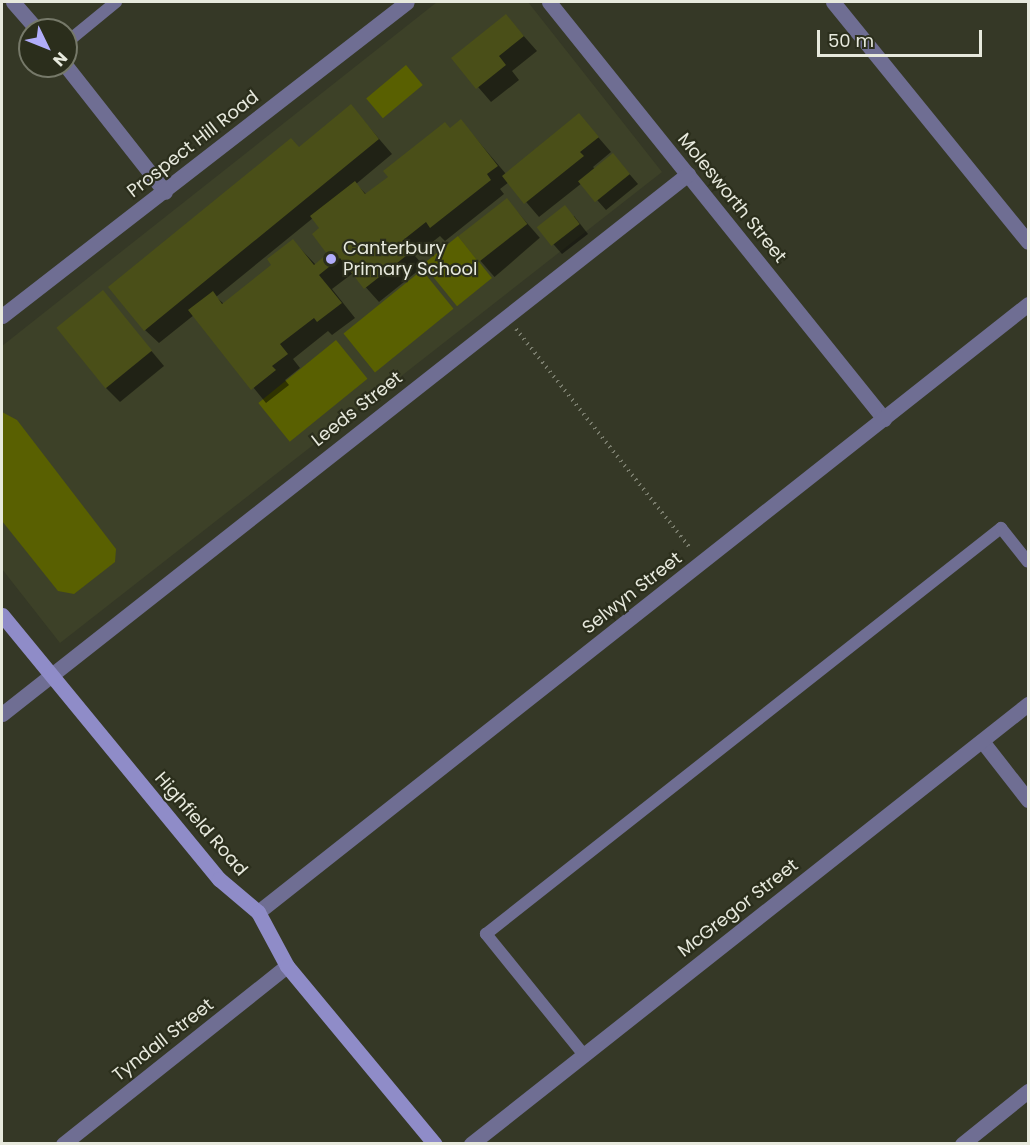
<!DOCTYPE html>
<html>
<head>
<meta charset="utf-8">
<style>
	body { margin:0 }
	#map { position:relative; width:1030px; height:1145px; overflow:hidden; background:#353826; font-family:Poppins,sans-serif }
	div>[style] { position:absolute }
	.built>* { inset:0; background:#3d4128 }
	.green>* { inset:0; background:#596001; transform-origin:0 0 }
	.shadow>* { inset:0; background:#0007; transform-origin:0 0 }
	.building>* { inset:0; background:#4a4f18; transform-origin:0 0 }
	.path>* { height:4px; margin-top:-2px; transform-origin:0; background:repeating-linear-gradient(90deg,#797c6c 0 1.5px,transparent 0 6px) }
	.service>* { height:12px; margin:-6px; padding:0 6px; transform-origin:6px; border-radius:6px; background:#6f6e93 }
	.minor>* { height:15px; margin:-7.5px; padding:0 7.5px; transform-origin:7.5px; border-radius:7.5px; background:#6f6e93 }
	.tertiary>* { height:15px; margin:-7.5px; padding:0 7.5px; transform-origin:7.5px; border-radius:7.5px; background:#6f6e93 }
	.secondary>* { height:15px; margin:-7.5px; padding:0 7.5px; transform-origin:7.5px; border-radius:7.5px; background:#8f8cc8 }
	.dots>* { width:16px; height:16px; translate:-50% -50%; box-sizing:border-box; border:3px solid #2b2e1c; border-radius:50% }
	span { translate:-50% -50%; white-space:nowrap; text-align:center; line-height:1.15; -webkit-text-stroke:4.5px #2b2e1c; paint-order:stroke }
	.street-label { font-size:18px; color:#e7e9dd }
	.poi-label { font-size:18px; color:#e7e9dd }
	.left { translate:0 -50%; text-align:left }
	.frame { position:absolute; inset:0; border:3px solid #e7e9dd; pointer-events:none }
	.north { position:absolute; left:18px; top:18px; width:60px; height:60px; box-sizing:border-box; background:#2b2e1c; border:2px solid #767969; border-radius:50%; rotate:133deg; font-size:16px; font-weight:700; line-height:24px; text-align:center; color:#e7e9dd }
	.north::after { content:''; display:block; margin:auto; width:21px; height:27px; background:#b1adfa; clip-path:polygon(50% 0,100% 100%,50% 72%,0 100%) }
	.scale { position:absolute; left:817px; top:30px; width:165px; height:27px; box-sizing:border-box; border:3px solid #e7e9dd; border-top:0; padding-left:8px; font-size:18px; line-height:21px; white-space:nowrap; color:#e7e9dd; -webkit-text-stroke:4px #2b2e1c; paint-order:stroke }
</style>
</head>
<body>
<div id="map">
	<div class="built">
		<div style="clip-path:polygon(437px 2px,528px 2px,662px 172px,60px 643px,2px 569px,2px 346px)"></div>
	</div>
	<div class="green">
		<div style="left:406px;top:65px;width:26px;height:52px;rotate:50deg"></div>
		<div style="left:458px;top:236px;width:54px;height:45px;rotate:51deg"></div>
		<div style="left:422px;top:270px;width:50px;height:101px;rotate:51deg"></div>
		<div style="left:336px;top:340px;width:50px;height:100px;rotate:51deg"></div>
		<div style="clip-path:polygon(2px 412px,17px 420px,116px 549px,115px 562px,74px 594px,58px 591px,2px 521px)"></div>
	</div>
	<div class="shadow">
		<div style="clip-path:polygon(506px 16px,537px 51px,512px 71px,519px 80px,491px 102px,453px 58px)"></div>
		<div style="clip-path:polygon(evenodd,351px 106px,392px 154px,356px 184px,367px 195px,461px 121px,506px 174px,579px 115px,611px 152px,593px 167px,595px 169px,613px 155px,638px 184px,606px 210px,582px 183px,539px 217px,509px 182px,500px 189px,504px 194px,445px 241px,440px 236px,415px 256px,424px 266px,379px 302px,353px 273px,332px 289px,355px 318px,332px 335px,328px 331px,293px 359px,300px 368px,285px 380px,289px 385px,266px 403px,194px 315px,159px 343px,145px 330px,299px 148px,351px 106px,313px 218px,321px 228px,330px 254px,316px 265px,293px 241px,273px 265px,224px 304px,216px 297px,313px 218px)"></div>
		<div style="left:507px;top:200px;width:50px;height:60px;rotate:49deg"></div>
		<div style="clip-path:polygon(574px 216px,588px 234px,562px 254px,539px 228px)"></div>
		<div style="clip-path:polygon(102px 292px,164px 366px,120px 402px,106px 388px)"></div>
	</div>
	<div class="building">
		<div style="clip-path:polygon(506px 14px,524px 36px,499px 56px,506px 65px,476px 89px,451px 58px)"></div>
		<div style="clip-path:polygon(351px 104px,379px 139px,144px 331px,108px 287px,291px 138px,299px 147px)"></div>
		<div style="clip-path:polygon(579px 113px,599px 137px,580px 152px,584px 156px,524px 204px,502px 176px)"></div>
		<div style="clip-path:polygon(461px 119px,498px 166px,487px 174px,491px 180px,430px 228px,426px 222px,402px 241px,411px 252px,364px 289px,340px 258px,319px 275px,342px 303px,317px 322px,314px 318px,280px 344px,288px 354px,272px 366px,276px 370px,251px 390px,188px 310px,213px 291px,222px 304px,271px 265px,267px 259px,293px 239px,314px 265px,327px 254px,312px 234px,319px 228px,310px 216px,355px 181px,365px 194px,388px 177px,383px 171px,445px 122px,450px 128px)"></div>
		<div style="left:613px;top:153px;width:27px;height:45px;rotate:51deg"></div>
		<div style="left:507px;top:198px;width:33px;height:62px;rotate:52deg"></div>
		<div style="left:565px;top:205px;width:24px;height:36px;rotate:52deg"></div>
		<div style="left:103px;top:290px;width:78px;height:60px;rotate:51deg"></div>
	</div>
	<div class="path">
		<div style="left:516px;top:329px;width:281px;rotate:51.5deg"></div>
	</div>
	<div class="service">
		<div style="left:66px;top:43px;width:65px;rotate:-39.4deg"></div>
		<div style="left:584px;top:1055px;width:156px;rotate:-129deg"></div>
		<div style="left:486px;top:934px;width:656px;rotate:-38.25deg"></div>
		<div style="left:1001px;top:528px;width:43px;rotate:51.5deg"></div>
	</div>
	<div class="minor">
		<div style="left:13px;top:2px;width:37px;rotate:49deg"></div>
		<div style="left:549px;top:2px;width:535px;rotate:51.22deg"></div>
		<div style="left:66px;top:66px;width:160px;rotate:51.8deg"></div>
		<div style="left:2px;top:714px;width:873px;rotate:-38.21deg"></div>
		<div style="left:982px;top:741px;width:75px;rotate:52.1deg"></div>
		<div style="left:258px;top:912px;width:981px;rotate:-38.29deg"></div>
		<div style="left:63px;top:1144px;width:286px;rotate:-38.5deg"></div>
		<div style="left:471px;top:1144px;width:710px;rotate:-38.31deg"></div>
		<div style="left:962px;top:1144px;width:85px;rotate:-38.8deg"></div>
	</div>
	<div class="tertiary">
		<div style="left:833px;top:2px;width:309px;rotate:50.9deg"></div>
		<div style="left:2px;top:316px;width:512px;rotate:-37.79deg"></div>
	</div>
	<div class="secondary">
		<div style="left:2px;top:615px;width:342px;rotate:50.6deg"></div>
		<div style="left:219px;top:879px;width:51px;rotate:40.2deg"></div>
		<div style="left:258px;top:912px;width:61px;rotate:61.8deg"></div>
		<div style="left:287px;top:966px;width:231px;rotate:50.3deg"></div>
	</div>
	<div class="dots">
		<div style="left:331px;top:259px;background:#b1adfa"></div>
	</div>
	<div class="street-label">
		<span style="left:193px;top:144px;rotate:-38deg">Prospect Hill Road</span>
		<span style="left:732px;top:198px;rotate:51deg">Molesworth Street</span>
		<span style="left:357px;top:409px;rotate:-38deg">Leeds Street</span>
		<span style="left:632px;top:593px;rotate:-38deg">Selwyn Street</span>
		<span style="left:201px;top:824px;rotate:49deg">Highfield Road</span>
		<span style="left:738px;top:908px;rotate:-38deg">McGregor Street</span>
		<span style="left:163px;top:1040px;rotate:-38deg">Tyndall Street</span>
	</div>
	<div class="poi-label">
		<span class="left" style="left:343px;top:259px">Canterbury<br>Primary School</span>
	</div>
	<div class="frame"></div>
	<div class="north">N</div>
	<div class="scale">50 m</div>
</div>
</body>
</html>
